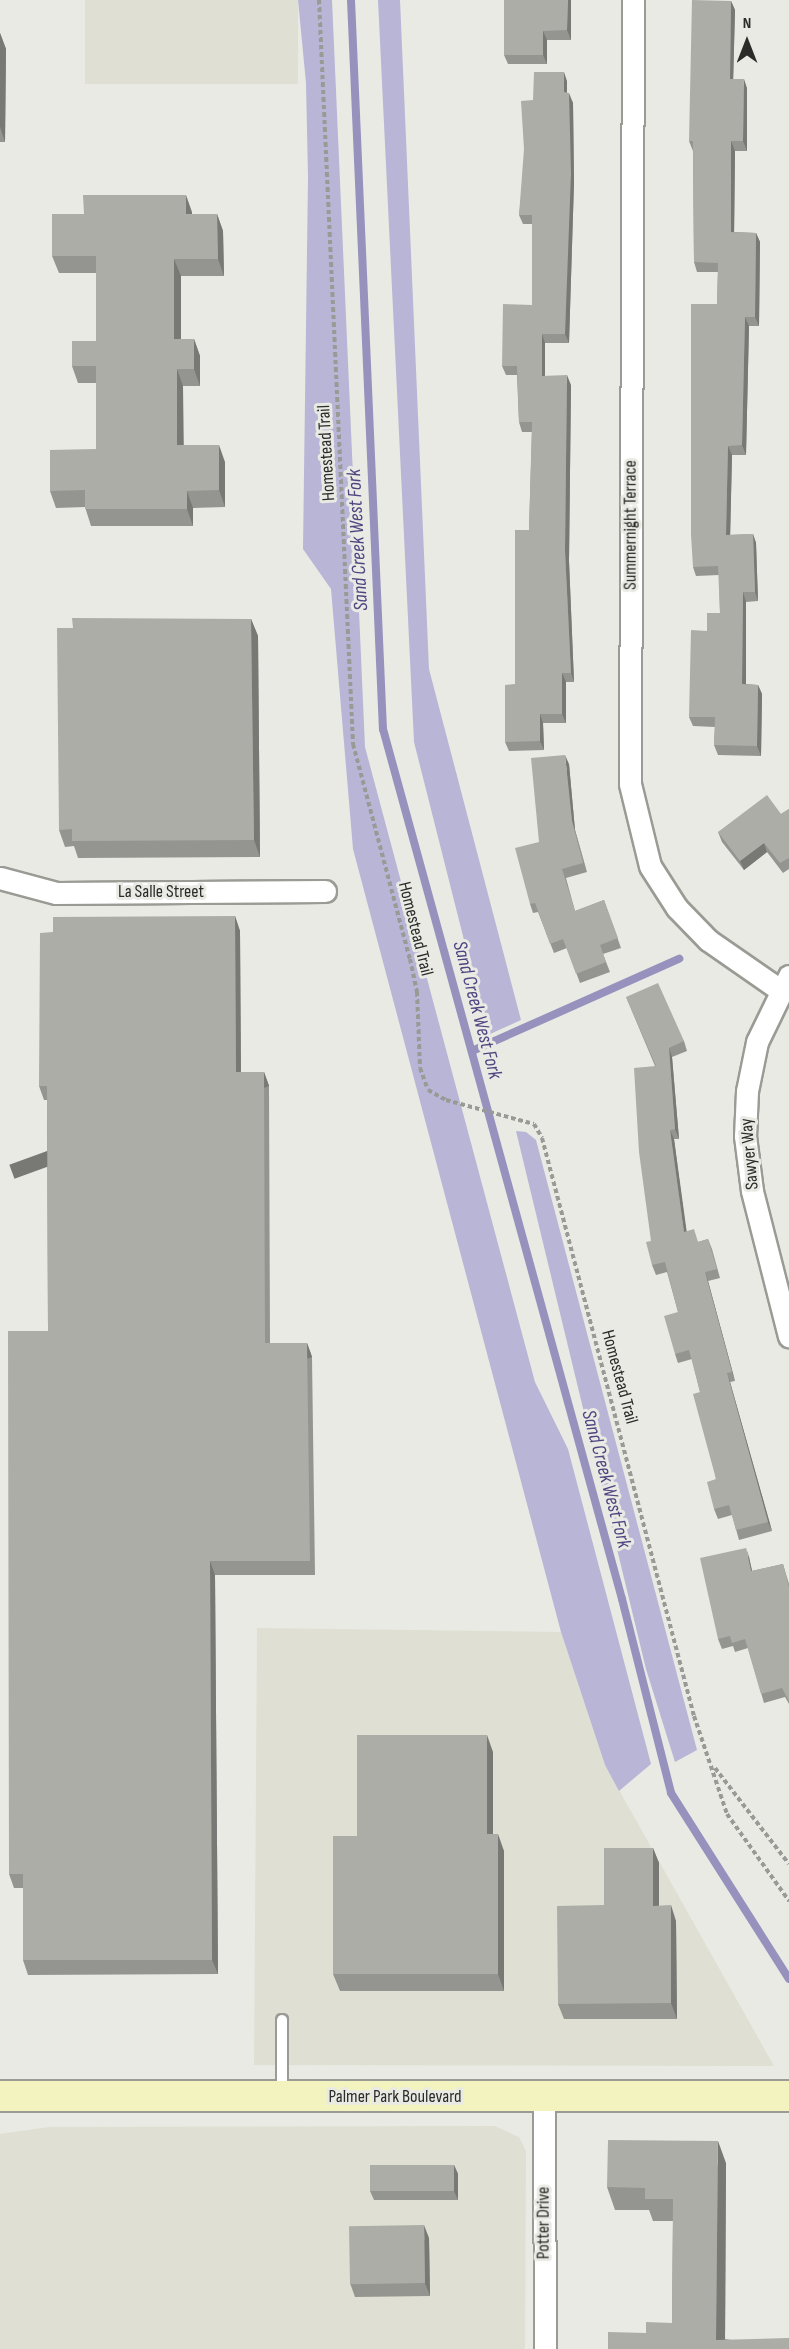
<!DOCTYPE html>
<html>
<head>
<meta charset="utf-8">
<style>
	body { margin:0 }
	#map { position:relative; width:789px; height:2349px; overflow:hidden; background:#e9eae4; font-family:"Sofia Sans Condensed",sans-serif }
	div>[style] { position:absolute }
	.built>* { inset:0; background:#dfe0d3; transform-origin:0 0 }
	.green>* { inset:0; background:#b8b5d6 }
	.stream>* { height:8px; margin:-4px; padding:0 4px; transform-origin:4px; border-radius:4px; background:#9691bd }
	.path>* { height:4px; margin-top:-2px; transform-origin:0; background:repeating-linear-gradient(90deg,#999995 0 4.5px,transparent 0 7.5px) }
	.roads { filter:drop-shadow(2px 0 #9b9b95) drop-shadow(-2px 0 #9b9b95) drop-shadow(0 2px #9b9b95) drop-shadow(0 -2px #9b9b95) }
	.service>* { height:10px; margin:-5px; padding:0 5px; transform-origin:5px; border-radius:5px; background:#fff }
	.minor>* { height:21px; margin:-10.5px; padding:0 10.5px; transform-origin:10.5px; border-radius:10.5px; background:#fff }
	.secondary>* { height:30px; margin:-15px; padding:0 15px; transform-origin:15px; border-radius:15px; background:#f3f3c0 }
	.wall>* { inset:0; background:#949590 }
	.shaded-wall>* { inset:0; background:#787975; transform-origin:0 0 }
	.building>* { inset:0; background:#acada7; transform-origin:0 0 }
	span { translate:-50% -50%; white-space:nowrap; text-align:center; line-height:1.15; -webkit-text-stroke:6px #e9eae4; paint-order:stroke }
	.street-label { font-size:18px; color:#2b2b29 }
	.water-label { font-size:20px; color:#504580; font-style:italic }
	.north { position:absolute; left:717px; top:12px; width:60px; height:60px; -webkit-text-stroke:4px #e9eae4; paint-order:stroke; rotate:0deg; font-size:16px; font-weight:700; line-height:24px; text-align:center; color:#2b2b29 }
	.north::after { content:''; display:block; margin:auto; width:21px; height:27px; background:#2b2b29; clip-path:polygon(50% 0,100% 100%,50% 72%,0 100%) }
</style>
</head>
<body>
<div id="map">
	<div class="built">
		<div style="left:85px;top:0;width:213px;height:84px"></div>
		<div style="clip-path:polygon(257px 1628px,561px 1632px,605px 1765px,774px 2066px,254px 2065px)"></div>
		<div style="clip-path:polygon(495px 2126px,519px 2137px,526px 2151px,525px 2349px,0 2349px,0 2134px,49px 2127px)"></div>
	</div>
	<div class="green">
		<div style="clip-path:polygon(298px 0,332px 0,365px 747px,535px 1382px,568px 1449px,651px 1764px,619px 1791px,605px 1765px,561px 1632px,353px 849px,331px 589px,303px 549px,308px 177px,306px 83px)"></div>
		<div style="clip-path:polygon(378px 0,400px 0,429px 669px,521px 1020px,488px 1035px,414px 742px)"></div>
		<div style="clip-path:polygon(516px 1131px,526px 1132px,536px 1140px,697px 1750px,675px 1762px,646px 1669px)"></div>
	</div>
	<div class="stream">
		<div style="left:351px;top:0;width:730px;rotate:87.49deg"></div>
		<div style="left:383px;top:729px;width:902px;rotate:74.64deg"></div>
		<div style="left:622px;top:1599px;width:200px;rotate:75.8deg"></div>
		<div style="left:671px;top:1793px;width:220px;rotate:57.6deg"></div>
		<div style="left:472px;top:1051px;width:227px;rotate:-24deg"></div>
	</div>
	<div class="path">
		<div style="left:319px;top:0;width:745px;rotate:87.38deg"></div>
		<div style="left:353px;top:744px;width:222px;rotate:75.2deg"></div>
		<div style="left:410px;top:959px;width:34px;rotate:78deg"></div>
		<div style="left:417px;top:992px;width:76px;rotate:87.7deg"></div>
		<div style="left:420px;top:1068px;width:23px;rotate:70deg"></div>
		<div style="left:428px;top:1090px;width:21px;rotate:29deg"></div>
		<div style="left:446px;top:1100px;width:91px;rotate:15.3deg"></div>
		<div style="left:534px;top:1124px;width:16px;rotate:60deg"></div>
		<div style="left:542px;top:1138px;width:598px;rotate:75.27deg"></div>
		<div style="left:694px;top:1716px;width:103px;rotate:71.4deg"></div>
		<div style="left:727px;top:1814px;width:107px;rotate:54.5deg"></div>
		<div style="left:715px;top:1768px;width:121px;rotate:52.4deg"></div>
	</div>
	<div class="roads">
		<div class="service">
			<div style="left:282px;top:2020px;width:75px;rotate:90deg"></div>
		</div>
		<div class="minor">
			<div style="left:633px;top:0;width:784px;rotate:90.22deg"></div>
			<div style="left:630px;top:784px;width:84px;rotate:76.3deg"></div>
			<div style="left:650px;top:866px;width:50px;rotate:57.3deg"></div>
			<div style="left:677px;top:908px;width:45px;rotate:45.9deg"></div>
			<div style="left:708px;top:940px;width:88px;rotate:34.8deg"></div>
			<div style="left:0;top:878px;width:58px;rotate:15deg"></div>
			<div style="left:56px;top:893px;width:269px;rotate:-0.4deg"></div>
			<div style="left:789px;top:976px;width:73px;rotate:115.9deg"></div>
			<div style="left:757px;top:1042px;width:50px;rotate:101.5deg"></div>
			<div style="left:747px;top:1091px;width:45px;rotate:92.5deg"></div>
			<div style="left:745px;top:1136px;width:55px;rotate:82.7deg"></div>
			<div style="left:752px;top:1191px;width:150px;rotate:75.7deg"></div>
			<div style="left:544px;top:2096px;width:253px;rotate:89.8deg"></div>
		</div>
		<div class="secondary">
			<div style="left:0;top:2096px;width:789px"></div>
		</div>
	</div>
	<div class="wall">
		<div style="clip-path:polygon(571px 0,571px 40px,547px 40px,547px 64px,508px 64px,504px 55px)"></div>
		<div style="clip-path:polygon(731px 1px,735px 10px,733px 79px,747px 88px,747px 151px,735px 151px,734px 232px,756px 233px,760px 242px,759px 326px,749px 326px,746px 455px,732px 455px,730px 535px,753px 534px,756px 543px,758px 601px,746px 602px,746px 684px,758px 685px,762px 694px,761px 756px,718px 755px,714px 745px,715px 727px,693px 726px,689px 717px,707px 631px,720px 613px,719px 575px,696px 576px,693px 567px,717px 304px,718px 272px,697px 272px,694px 262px,693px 151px,689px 141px)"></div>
		<div style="clip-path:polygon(0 33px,6px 49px,5px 142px,0 142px)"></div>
		<div style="clip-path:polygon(567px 81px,567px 93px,573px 103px,574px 182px,569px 343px,545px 343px,545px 376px,571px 385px,569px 561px,574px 682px,566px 682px,566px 723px,543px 723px,544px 750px,509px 751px,505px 742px,515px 684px,529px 530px,532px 432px,522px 432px,519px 422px,517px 375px,506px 375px,502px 366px,532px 305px,532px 224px,523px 224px,519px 215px,533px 100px)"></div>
		<div style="clip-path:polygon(192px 212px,192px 214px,217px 214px,223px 231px,224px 276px,181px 276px,181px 339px,194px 339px,200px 356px,200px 386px,183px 386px,183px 445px,225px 462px,225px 507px,193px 508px,193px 526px,91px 526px,85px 507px,56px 508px,50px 491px,96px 449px,96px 383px,78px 383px,72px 366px,96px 341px,96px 273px,59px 273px,52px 256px)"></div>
		<div style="clip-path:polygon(251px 619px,258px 636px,260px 857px,78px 858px,74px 846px,65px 847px,59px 830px,73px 628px)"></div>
		<div style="clip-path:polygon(569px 764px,575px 830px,587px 872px,566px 878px,575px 911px,604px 900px,621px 948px,603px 954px,610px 972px,580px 983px,567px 948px,554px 953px,538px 912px,533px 913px,530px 904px,539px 842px)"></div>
		<div style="clip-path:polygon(789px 809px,789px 869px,783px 873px,767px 852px,744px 870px,722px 842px,718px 832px,781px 814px)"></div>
		<div style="clip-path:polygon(235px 916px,240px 931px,241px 1072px,264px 1072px,269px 1086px,270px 1343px,307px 1343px,312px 1357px,315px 1575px,215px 1575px,218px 1974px,28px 1975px,23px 1960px,23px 1888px,14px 1888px,9px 1874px,48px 1331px,47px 1100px,44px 1100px,39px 1086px)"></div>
		<div style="clip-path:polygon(626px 997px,684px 1041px,687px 1051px,672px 1057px,679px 1139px,674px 1139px,686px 1231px,698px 1242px,708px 1239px,712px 1249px,720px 1278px,708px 1281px,735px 1381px,730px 1382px,772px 1531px,739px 1540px,732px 1515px,718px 1519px,714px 1509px,716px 1479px,700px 1392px,692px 1359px,678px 1363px,675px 1354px,678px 1312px,667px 1272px,656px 1275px,652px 1265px,651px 1241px,655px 1066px)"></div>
		<div style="clip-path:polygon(749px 1557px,752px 1571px,783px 1564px,789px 1584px,789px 1704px,785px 1697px,764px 1703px,748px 1648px,735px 1652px,733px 1646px,722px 1649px,718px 1639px)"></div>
		<div style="clip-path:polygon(493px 1752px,493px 1834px,504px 1851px,504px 1991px,340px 1991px,333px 1974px,357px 1836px)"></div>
		<div style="clip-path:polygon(653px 1848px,659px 1863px,659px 1906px,676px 1921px,677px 2019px,564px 2019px,558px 2004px,604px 1905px)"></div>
		<div style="clip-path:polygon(726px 2163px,725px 2339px,789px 2349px,646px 2333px,672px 2323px,673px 2221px,653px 2221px,649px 2210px,615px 2210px,607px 2187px)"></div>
		<div style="clip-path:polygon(454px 2165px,458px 2174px,458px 2200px,374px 2200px,370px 2191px)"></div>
		<div style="clip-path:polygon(429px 2238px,430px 2296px,355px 2297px,350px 2283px)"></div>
	</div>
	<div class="shaded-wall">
		<div style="clip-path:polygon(568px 0,571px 0,571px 40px,567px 30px)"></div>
		<div style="clip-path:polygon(731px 1px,735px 10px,733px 88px,730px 79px)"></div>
		<div style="clip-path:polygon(543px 31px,547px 40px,547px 64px,543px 55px)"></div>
		<div style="clip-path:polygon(0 33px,6px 49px,5px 142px,0 127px)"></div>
		<div style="clip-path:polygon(564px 72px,567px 81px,567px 101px,564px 92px)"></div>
		<div style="clip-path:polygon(744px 79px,747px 88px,747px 151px,743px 141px)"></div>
		<div style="clip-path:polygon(569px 93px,573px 103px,574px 182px,569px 343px,565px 334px)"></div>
		<div style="clip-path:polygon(731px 141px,735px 151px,734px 242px,731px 232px)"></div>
		<div style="clip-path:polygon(186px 195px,192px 212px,192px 231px,186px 214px)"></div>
		<div style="clip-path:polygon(217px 214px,223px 231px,224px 276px,218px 259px)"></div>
		<div style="clip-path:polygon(756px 233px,760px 242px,759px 326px,755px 317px)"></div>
		<div style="clip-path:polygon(174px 259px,181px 276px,181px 356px,174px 339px)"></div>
		<div style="clip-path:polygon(745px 317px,749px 326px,746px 455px,742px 445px)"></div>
		<div style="clip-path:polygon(542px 334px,545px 343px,545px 386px,542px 376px)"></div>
		<div style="clip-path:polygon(194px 339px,200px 356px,200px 386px,194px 369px)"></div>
		<div style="clip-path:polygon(177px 369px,183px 386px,184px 462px,177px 445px)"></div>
		<div style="clip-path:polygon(567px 375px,571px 385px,569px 561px,574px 682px,571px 673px,565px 551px)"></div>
		<div style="clip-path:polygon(219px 445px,225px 462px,225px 507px,219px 490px)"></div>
		<div style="clip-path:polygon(728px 446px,732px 455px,730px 544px,726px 535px)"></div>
		<div style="clip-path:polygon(187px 491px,193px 508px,193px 526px,187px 509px)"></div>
		<div style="clip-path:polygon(753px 534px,756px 543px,758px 601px,755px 592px)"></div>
		<div style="clip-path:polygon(743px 592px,746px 602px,746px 694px,742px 684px)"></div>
		<div style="clip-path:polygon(251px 619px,258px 636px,260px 857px,254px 840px)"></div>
		<div style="clip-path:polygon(562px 673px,566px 682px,566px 723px,562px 714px)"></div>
		<div style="clip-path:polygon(758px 685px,762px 694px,761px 756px,757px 746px)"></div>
		<div style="clip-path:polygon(540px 714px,543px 723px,544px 750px,540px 741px)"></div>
		<div style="clip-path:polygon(565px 755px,569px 764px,575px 830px,587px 872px,572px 821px)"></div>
		<div style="clip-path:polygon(764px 843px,767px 852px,744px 870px,740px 861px)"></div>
		<div style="clip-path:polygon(235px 916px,240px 931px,241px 1086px,236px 1072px)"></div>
		<div style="clip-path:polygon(669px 1048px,672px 1057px,679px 1139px,675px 1129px)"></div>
		<div style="left:264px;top:1072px;width:15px;height:271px;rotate:70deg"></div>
		<div style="clip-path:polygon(670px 1130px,674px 1139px,688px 1241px,684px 1232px)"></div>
		<div style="clip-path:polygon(705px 1272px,708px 1281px,735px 1381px,732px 1372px)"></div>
		<div style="left:307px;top:1343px;width:15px;height:218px;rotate:70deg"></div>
		<div style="clip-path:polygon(727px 1373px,730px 1382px,772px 1531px,768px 1522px)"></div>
		<div style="clip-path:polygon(746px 1548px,749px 1557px,754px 1580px,751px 1571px)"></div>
		<div style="clip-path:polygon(210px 1561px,215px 1575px,218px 1974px,212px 1960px)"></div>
		<div style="clip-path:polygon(487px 1735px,493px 1752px,493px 1851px,487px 1834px)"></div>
		<div style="clip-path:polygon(498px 1834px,504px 1851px,504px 1991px,498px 1974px)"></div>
		<div style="clip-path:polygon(653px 1848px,659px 1863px,659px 1922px,653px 1906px)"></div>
		<div style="clip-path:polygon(671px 1905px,676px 1921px,677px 2019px,671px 2003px)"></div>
		<div style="clip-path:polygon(718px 2141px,726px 2163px,725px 2349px,716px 2340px)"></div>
		<div style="clip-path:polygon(454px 2165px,458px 2174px,458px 2200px,454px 2191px)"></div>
		<div style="clip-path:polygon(424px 2225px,429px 2238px,430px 2296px,425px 2283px)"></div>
	</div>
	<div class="building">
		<div style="clip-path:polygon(504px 0,568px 0,567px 30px,543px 31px,543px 55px,504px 55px)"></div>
		<div style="clip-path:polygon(692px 0,731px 1px,730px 79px,744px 79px,743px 141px,731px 141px,731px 232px,756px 233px,755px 317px,745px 317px,742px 445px,728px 446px,726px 535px,753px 534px,755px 592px,743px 592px,742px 684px,758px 685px,757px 746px,714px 745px,715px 717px,689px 717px,691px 630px,707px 631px,707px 613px,720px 613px,718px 566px,693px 567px,691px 535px,691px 304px,717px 304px,718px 263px,694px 262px,693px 141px,689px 141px)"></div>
		<div style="clip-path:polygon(534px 72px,564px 72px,564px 92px,569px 93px,571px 173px,565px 334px,542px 334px,542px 376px,567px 375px,565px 551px,571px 673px,562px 673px,562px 714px,540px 714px,540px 741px,505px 742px,505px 685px,515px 684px,515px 530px,529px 530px,532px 422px,519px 422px,517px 366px,502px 366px,503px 304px,532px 305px,532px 215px,519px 215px,524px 149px,521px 101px,533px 100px)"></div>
		<div style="clip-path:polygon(83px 195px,186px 195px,186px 214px,217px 214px,218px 259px,174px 259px,174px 339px,194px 339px,194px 369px,177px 369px,177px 445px,219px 445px,219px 490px,187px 491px,187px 509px,85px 509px,85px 490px,50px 491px,50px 450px,96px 449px,96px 366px,72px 366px,72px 341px,96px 341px,96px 256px,52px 256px,52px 214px,84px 214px)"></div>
		<div style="clip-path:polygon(72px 618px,251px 619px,254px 840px,72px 841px,72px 829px,59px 830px,57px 628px,73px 628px)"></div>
		<div style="clip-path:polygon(565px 755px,572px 821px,583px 863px,562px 869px,575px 911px,604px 900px,618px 938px,600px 945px,606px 962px,576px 974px,563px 939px,550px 944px,535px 903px,530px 904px,515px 848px,539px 842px,531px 758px)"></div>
		<div style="clip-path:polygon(767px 795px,781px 814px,789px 809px,789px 858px,780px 863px,764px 843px,740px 861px,718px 832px)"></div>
		<div style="clip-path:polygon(235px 916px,236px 1072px,264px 1072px,265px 1343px,307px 1343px,310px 1561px,210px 1561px,212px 1960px,23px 1960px,23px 1874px,9px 1874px,8px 1331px,48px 1331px,47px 1086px,39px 1086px,40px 933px,53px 932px,53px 917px)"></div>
		<div style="clip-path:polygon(658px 983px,684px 1041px,669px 1048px,675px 1129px,670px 1130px,684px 1232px,694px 1229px,698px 1242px,708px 1239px,717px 1269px,705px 1272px,732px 1372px,727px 1373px,768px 1522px,736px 1530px,729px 1505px,714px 1509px,707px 1482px,716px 1479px,693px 1394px,700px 1392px,689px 1350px,675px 1354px,664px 1316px,678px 1312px,665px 1262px,652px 1265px,646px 1242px,651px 1241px,639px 1152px,634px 1068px,656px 1066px,626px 997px)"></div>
		<div style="clip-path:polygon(746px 1548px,751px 1571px,783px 1564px,789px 1587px,789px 1701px,782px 1688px,761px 1694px,745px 1639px,732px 1643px,730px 1636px,718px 1639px,700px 1558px)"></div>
		<div style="clip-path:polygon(357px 1735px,487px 1735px,487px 1834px,498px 1834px,498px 1974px,333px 1974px,333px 1836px,357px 1836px)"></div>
		<div style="clip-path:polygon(604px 1848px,653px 1848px,653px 1906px,671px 1905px,671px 2003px,558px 2004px,557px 1906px,604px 1905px)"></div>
		<div style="clip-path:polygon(608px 2140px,718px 2141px,716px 2340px,789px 2338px,789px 2349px,608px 2349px,608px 2332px,646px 2333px,646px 2322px,672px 2323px,673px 2199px,645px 2199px,645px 2188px,607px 2187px)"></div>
		<div style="left:370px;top:2165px;width:84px;height:26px"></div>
		<div style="left:424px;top:2225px;width:58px;height:75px;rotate:89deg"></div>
	</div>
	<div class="street-label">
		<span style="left:327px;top:453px;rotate:-93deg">Homestead Trail</span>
		<span style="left:631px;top:525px;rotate:-90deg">Summernight Terrace</span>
		<span style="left:161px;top:892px">La Salle Street</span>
		<span style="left:415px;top:929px;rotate:76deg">Homestead Trail</span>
		<span style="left:750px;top:1154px;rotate:-95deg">Sawyer Way</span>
		<span style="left:619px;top:1377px;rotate:75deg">Homestead Trail</span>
		<span style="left:395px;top:2097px">Palmer Park Boulevard</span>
		<span style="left:544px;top:2223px;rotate:-90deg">Potter Drive</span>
	</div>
	<div class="water-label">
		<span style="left:358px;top:540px;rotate:-93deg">Sand Creek West Fork</span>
		<span style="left:477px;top:1010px;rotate:75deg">Sand Creek West Fork</span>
		<span style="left:606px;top:1479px;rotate:75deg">Sand Creek West Fork</span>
	</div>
	<div class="north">N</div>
</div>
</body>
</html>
